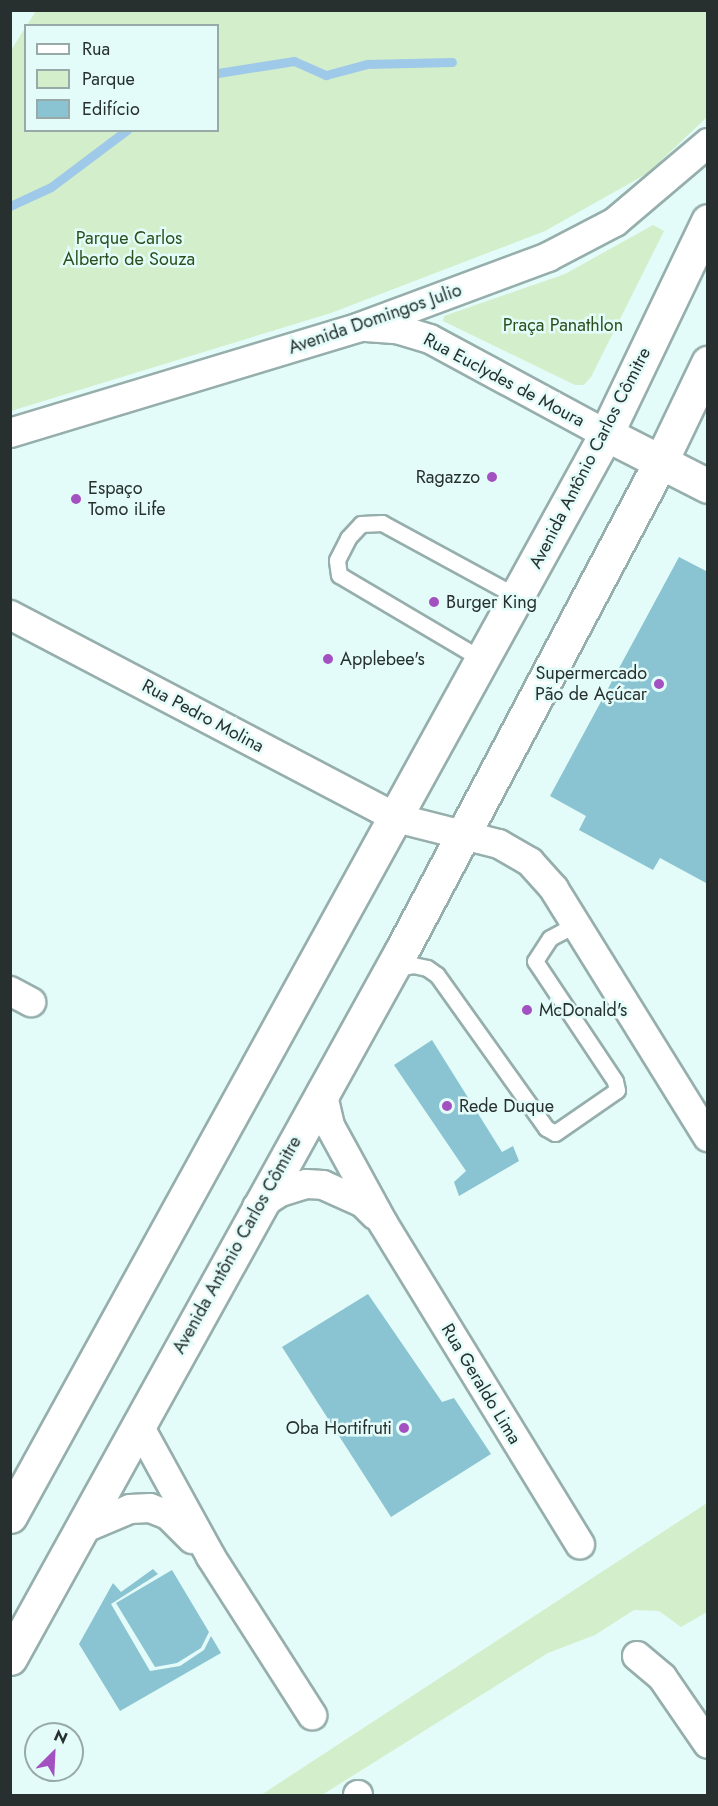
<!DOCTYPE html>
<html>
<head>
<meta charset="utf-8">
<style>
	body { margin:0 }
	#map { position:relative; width:718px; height:1806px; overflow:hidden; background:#e3fcf9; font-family:Jost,sans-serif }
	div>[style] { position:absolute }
	.green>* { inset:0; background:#d3eecb }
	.stream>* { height:9px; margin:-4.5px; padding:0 4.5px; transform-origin:4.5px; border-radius:4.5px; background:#9fc9e8 }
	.building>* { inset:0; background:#8ac3d1 }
	.roads { filter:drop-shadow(2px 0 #96aeac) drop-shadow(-2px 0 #96aeac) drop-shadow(0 2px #96aeac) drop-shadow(0 -2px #96aeac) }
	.service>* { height:15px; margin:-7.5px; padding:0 7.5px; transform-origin:7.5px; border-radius:7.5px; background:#fff }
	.minor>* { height:28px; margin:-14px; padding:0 14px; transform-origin:14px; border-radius:14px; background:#fff }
	.tertiary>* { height:33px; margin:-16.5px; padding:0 16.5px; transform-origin:16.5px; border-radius:16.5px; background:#fff }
	.secondary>* { height:33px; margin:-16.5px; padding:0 16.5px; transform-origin:16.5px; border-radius:16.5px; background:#fff }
	.dots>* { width:16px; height:16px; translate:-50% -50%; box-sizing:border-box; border:3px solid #e3fcf9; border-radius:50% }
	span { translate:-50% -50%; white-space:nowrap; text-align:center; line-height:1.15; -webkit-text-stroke:5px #e3fcf9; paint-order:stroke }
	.park-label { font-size:18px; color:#29501c }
	.street-label { font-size:18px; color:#27302f }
	.poi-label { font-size:18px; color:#27302f }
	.right { translate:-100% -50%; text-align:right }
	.left { translate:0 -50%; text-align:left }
	.frame { position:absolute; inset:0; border:12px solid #27302f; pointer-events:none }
	.legend { position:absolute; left:24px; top:24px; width:195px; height:108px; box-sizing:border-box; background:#e3fcf9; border:2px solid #98aaa8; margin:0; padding:8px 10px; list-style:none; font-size:18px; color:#27302f }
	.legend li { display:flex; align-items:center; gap:12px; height:30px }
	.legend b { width:30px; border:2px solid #98aaa8 }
	.north { position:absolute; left:24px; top:1722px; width:60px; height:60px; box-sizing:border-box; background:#e3fcf9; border:2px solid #98aaa8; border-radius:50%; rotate:24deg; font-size:16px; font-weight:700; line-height:24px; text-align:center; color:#27302f }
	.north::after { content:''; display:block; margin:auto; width:21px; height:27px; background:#a351c1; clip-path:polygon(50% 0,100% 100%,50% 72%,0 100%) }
</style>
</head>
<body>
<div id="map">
	<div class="green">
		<div style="clip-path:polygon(36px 11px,707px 11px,707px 117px,648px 173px,545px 231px,331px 313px,11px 411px,10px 52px,25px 28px,26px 130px,218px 130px,218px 26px,27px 25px)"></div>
		<div style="clip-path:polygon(653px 225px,664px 231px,591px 377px,584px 385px,575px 385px,443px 321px,444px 316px,565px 274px)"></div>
		<div style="clip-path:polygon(707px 1503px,707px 1612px,681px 1627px,659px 1611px,634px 1610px,595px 1635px,548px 1653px,322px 1795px,261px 1795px)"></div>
	</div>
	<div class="stream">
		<div style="left:218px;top:73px;width:77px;rotate:-9deg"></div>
		<div style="left:294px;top:61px;width:35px;rotate:24deg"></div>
		<div style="left:326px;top:75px;width:42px;rotate:-15deg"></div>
		<div style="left:367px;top:64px;width:85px;rotate:-1.3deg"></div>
		<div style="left:10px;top:206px;width:45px;rotate:-24.9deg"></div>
		<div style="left:51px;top:187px;width:95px;rotate:-36.9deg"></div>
	</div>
	<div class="building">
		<div style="clip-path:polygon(679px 557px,708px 572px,708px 884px,660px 858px,653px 870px,579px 830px,586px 816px,550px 796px)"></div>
		<div style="clip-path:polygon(432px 1040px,502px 1152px,513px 1146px,519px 1161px,459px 1196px,454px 1182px,466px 1171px,394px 1065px)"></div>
		<div style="clip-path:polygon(368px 1294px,442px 1402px,454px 1398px,491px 1454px,391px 1517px,282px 1347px)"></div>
		<div style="clip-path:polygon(153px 1569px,158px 1574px,111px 1604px,150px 1671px,180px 1666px,204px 1650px,211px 1636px,221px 1653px,120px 1711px,79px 1644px,113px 1583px,121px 1592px)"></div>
		<div style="clip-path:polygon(172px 1570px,209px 1632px,201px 1648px,177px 1663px,155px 1667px,116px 1603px)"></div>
	</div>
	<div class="roads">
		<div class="service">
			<div style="left:483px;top:660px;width:167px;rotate:-149.4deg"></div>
			<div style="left:339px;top:575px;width:15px;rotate:-98deg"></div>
			<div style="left:337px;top:560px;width:25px;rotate:-63deg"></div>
			<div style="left:348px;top:538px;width:19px;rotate:-47deg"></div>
			<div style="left:361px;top:524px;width:21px;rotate:-3deg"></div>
			<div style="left:382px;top:523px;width:155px;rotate:28.6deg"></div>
			<div style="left:394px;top:969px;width:19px;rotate:-12deg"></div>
			<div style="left:413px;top:965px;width:14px;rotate:12deg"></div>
			<div style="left:427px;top:968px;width:12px;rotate:35deg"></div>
			<div style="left:437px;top:975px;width:188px;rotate:54.5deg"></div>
			<div style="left:546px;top:1128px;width:10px;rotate:29deg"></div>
			<div style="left:555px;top:1133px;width:75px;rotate:-34.7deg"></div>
			<div style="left:617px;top:1090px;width:9px;rotate:-103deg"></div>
			<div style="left:615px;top:1081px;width:144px;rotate:-123.7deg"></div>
			<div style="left:535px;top:961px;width:27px;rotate:-57deg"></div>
			<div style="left:550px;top:938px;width:30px;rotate:-28deg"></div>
		</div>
		<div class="minor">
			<div style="left:366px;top:327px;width:31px;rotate:4deg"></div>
			<div style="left:397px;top:329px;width:34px;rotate:17deg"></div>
			<div style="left:430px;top:339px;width:200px;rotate:28.4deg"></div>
			<div style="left:10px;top:433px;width:366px;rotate:-16.8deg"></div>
			<div style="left:360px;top:327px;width:201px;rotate:-20.4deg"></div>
			<div style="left:548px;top:257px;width:76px;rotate:-27.6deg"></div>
			<div style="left:615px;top:222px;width:122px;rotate:-40.3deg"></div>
			<div style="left:10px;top:615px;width:436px;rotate:27.7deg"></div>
			<div style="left:396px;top:818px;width:106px;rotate:14.2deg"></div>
			<div style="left:499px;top:844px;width:36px;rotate:30deg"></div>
			<div style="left:530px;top:862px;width:36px;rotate:48deg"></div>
			<div style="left:554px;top:889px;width:292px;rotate:58.2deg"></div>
			<div style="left:10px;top:991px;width:24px;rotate:28deg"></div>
			<div style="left:322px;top:1091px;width:36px;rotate:77deg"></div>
			<div style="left:330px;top:1126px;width:111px;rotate:61.3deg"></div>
			<div style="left:383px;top:1223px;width:377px;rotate:58.5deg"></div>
			<div style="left:257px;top:1207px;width:27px;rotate:-33deg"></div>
			<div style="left:280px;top:1192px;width:27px;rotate:-17deg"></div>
			<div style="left:306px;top:1184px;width:17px;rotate:3deg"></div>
			<div style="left:323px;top:1185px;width:44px;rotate:24.2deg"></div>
			<div style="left:363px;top:1203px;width:17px;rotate:45deg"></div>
			<div style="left:138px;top:1424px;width:152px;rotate:61.2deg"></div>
			<div style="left:211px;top:1557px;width:188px;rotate:57.4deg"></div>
			<div style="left:80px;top:1530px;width:54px;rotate:-22.8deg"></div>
			<div style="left:130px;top:1509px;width:20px;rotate:-3deg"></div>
			<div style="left:150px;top:1508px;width:19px;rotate:21deg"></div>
			<div style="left:168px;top:1515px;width:34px;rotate:45deg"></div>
			<div style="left:637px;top:1656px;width:33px;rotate:40deg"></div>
			<div style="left:662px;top:1677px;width:81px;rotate:55.5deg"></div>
			<div style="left:358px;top:1795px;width:1px;rotate:90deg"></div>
		</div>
		<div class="tertiary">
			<div style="left:606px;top:434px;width:114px;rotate:27deg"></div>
		</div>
		<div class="secondary">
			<div style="left:10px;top:1516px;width:1235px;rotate:-61.15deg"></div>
			<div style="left:606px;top:434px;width:236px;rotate:-64.4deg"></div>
			<div style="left:10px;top:1658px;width:809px;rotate:-61.03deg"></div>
			<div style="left:402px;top:950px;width:553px;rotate:-62.09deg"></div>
			<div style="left:661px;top:461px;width:109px;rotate:-64.4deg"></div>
		</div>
	</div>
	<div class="dots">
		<div style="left:492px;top:477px;background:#a351c1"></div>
		<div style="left:76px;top:499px;background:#a351c1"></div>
		<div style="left:434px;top:602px;background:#a351c1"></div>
		<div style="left:328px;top:659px;background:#a351c1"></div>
		<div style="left:659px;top:684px;background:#a351c1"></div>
		<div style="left:527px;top:1010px;background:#a351c1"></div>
		<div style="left:447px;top:1106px;background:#a351c1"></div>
		<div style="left:404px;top:1428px;background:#a351c1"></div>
	</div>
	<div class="park-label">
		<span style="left:129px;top:249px">Parque Carlos<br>Alberto de Souza</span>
		<span style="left:563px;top:325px">Praça Panathlon</span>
	</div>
	<div class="street-label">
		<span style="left:375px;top:319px;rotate:-19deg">Avenida Domingos Julio</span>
		<span style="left:504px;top:380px;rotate:28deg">Rua Euclydes de Moura</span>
		<span style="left:590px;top:458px;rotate:-63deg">Avenida Antônio Carlos Cômitre</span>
		<span style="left:203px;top:716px;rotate:28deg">Rua Pedro Molina</span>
		<span style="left:237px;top:1245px;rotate:-61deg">Avenida Antônio Carlos Cômitre</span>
		<span style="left:481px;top:1384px;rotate:59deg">Rua Geraldo Lima</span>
	</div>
	<div class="poi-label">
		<span class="right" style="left:480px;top:477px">Ragazzo</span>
		<span class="left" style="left:88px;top:499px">Espaço<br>Tomo iLife</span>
		<span class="left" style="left:446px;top:602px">Burger King</span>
		<span class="left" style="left:340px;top:659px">Applebee's</span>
		<span class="right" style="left:647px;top:684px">Supermercado<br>Pão de Açúcar</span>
		<span class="left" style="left:539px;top:1010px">McDonald's</span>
		<span class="left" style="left:459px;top:1106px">Rede Duque</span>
		<span class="right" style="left:392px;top:1428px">Oba Hortifruti</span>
	</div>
	<div class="frame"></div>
	<ul class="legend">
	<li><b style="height:8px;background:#fff"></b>Rua</li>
	<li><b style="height:16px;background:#d3eecb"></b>Parque</li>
	<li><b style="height:16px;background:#8ac3d1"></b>Edifício</li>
	</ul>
	<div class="north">N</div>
</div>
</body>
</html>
